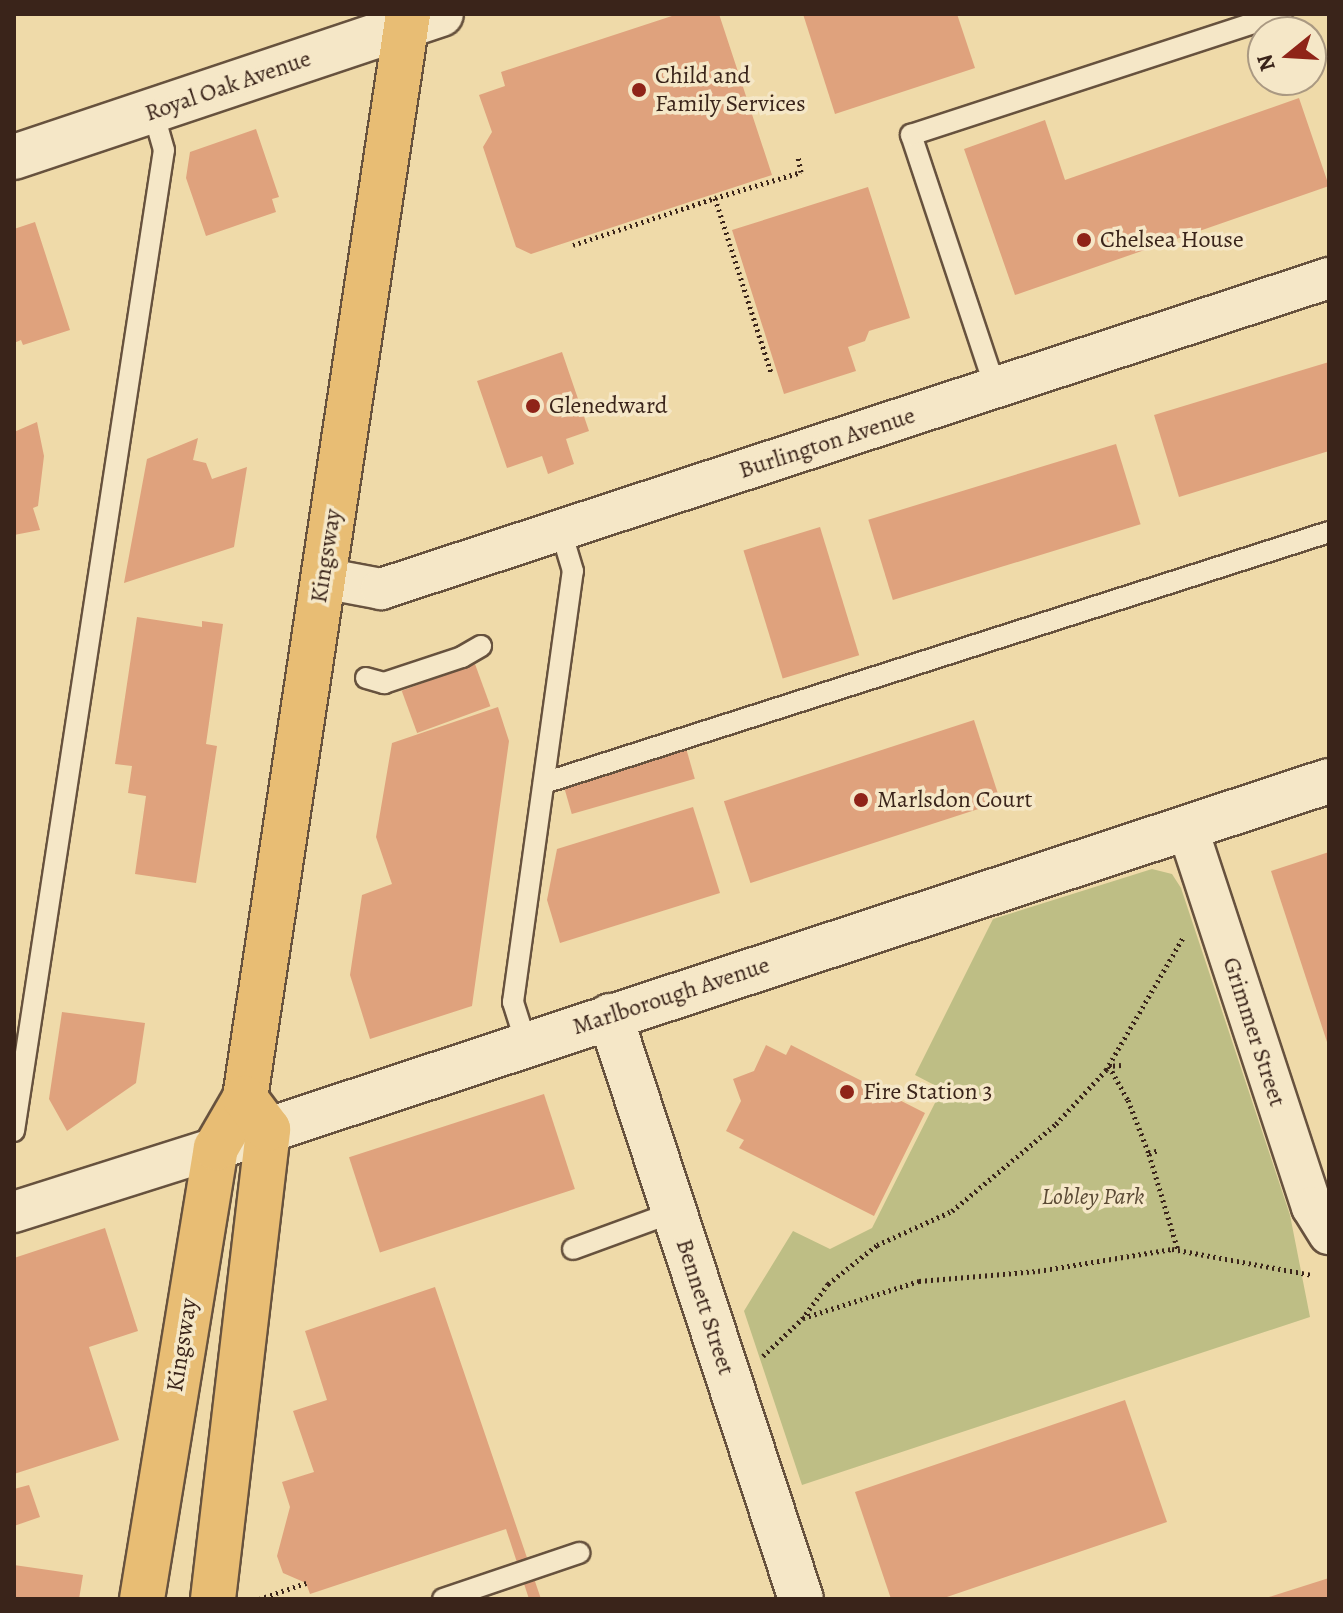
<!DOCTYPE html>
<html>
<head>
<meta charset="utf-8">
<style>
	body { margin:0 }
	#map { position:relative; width:1343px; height:1613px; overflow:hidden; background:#efdaa9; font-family:Alegreya,serif }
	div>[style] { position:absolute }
	.green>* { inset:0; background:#bebe85 }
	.building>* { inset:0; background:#dfa27d; transform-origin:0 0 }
	.path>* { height:5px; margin-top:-2.5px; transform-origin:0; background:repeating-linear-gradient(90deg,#3a241a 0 2px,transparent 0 6px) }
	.roads { filter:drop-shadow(2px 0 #67523e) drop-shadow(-2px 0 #67523e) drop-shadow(0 2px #67523e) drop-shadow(0 -2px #67523e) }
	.lane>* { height:20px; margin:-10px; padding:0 10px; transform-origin:10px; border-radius:10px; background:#f5e7c7 }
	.street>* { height:40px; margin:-20px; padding:0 20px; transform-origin:20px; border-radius:20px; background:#f5e7c7 }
	.secondary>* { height:44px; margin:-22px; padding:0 22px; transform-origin:22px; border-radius:22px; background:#f5e7c7 }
	.primary>* { height:44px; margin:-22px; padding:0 22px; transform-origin:22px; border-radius:22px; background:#e8bd74 }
	.dots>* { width:22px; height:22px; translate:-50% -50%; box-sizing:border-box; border:4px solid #f5e7c7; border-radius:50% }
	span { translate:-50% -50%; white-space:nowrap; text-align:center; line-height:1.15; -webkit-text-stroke:7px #f5e7c7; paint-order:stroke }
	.poi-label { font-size:24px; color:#3a241a }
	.left { translate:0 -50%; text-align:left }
	.street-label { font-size:24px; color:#3a241a }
	.park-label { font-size:24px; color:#5b4a35; font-style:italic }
	.frame { position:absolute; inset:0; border:16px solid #3a241a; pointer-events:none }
	.north { position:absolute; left:1247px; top:16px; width:80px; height:80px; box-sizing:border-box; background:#f5e7c7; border:2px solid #aa9982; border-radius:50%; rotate:252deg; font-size:22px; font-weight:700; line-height:32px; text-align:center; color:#3a241a }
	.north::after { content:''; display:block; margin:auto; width:28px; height:36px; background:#8f2418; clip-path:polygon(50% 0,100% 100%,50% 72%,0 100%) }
</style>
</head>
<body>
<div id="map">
	<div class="green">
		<div style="clip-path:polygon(1152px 869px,1172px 874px,1181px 888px,1290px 1215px,1310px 1317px,802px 1485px,744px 1311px,793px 1231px,830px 1249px,872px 1228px,942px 1089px,915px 1075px,993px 919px)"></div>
	</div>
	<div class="building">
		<div style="clip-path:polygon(678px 14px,719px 14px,772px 175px,531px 254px,516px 247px,483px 147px,492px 132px,479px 95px,505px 86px,501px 72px)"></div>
		<div style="clip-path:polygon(803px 14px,957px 14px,975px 68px,835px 114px)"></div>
		<div style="clip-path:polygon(1299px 98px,1329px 186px,1015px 295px,964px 149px,1045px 120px,1065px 180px)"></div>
		<div style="clip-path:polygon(256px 129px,279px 197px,272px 199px,276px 212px,206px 236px,186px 178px,190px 152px)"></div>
		<div style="clip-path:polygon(868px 187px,910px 318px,869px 331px,865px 341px,848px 347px,856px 371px,784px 394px,732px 230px)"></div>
		<div style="clip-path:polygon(35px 222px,70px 330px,23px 345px,21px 340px,14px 343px,14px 229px)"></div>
		<div style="clip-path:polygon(562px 352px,589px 431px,566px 439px,574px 464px,548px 474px,542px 456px,507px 468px,477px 381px)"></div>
		<div style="clip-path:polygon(1329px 362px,1329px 451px,1179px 497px,1154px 415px)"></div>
		<div style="clip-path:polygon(37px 422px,44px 456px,38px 506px,33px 508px,40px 530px,14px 535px,14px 432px)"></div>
		<div style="clip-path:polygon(198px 438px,193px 460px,206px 463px,212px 479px,247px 467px,234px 547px,124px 583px,147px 459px)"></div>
		<div style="left:1116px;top:444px;width:84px;height:259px;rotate:73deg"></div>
		<div style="left:820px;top:527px;width:134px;height:80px;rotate:73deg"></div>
		<div style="clip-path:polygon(137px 617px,202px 627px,202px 621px,223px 624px,206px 744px,217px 746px,196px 883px,135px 874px,146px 796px,128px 793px,132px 766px,115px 764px)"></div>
		<div style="left:475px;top:664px;width:45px;height:78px;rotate:70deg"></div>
		<div style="clip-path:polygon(498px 707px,509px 741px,472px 1006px,370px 1039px,350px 975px,362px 895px,392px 884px,376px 837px,392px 743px)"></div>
		<div style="left:974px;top:720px;width:86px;height:263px;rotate:72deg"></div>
		<div style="left:686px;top:748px;width:32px;height:128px;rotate:74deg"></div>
		<div style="clip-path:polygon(693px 807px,720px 893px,560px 943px,547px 900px,557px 849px)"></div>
		<div style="clip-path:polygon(1329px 852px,1329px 1045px,1328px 1045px,1271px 871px)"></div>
		<div style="clip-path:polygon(62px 1012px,145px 1023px,136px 1083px,67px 1131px,49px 1099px)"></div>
		<div style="clip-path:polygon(766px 1045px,786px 1055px,791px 1045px,925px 1113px,874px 1216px,739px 1148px,744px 1140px,726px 1131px,741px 1101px,733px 1079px,754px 1071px)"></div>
		<div style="left:544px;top:1094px;width:100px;height:205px;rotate:72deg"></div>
		<div style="clip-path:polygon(105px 1228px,138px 1331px,89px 1347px,119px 1440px,14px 1474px,14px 1258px)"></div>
		<div style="clip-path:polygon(435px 1287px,541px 1599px,529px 1599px,506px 1529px,310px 1594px,306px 1583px,283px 1573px,277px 1556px,290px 1507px,282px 1482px,314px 1472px,293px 1411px,327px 1400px,305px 1331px)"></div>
		<div style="clip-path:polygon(1125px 1400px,1167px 1522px,941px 1599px,891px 1599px,855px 1492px)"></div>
		<div style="clip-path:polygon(29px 1485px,40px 1517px,14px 1526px,14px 1489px)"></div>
		<div style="clip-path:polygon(14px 1565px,83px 1575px,79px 1599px,14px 1599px)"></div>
		<div style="clip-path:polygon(1329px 1578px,1329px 1599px,1266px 1599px,1266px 1598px)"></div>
	</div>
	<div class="path">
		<div style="left:715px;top:198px;width:90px;rotate:-16.8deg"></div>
		<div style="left:801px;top:172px;width:15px;rotate:-101deg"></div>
		<div style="left:573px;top:245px;width:150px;rotate:-18.3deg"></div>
		<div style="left:715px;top:198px;width:183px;rotate:72.2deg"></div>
		<div style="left:1121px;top:1065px;width:12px;rotate:175deg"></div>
		<div style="left:1109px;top:1066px;width:39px;rotate:61deg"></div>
		<div style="left:1128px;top:1100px;width:58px;rotate:68.7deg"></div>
		<div style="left:1149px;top:1154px;width:100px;rotate:73.2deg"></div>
		<div style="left:1149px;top:1154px;width:10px;rotate:-24deg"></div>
		<div style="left:803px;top:1318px;width:122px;rotate:-17.7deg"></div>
		<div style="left:919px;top:1281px;width:119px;rotate:-4.8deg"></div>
		<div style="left:1038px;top:1271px;width:136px;rotate:-9.3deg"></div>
		<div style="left:1172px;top:1249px;width:142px;rotate:10.5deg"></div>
		<div style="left:763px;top:1356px;width:54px;rotate:-43.5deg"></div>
		<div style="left:802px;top:1319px;width:44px;rotate:-53.4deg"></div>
		<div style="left:828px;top:1284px;width:63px;rotate:-38.5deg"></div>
		<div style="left:877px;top:1245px;width:82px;rotate:-24.4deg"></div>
		<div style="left:952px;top:1211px;width:136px;rotate:-39.9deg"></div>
		<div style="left:1056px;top:1124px;width:74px;rotate:-47.2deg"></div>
		<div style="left:1106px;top:1070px;width:155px;rotate:-59.8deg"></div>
		<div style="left:259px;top:1599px;width:50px;rotate:-18.8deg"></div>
	</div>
	<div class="roads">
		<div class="lane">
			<div style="left:995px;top:387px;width:266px;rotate:-108.4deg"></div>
			<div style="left:911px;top:135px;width:390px;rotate:-18.1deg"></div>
			<div style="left:366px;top:678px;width:19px;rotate:16deg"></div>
			<div style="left:384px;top:683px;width:82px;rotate:-18.4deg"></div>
			<div style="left:462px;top:657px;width:22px;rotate:-30deg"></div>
			<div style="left:544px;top:783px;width:824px;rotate:-17.73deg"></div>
			<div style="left:526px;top:1043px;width:43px;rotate:-107.6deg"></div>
			<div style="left:513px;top:1002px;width:435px;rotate:-82.1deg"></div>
			<div style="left:573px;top:571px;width:42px;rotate:-106.7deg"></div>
			<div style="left:14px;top:1131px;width:992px;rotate:-81.31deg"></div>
			<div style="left:164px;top:150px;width:40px;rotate:-106deg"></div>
			<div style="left:573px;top:1249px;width:108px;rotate:-20.1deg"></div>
			<div style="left:443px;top:1599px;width:144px;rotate:-18.7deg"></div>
		</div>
		<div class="street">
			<div style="left:323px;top:578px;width:59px;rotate:10.7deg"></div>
			<div style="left:381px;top:589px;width:998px;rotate:-18.16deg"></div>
			<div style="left:1187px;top:827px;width:400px;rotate:71.8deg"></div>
			<div style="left:1312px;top:1207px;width:32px;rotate:58deg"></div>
			<div style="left:14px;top:1212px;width:212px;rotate:-17.6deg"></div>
		</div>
		<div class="secondary">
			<div style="left:14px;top:157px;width:450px;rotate:-18.5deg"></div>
			<div style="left:610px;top:1016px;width:613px;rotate:71.86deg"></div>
			<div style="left:229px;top:1143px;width:1158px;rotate:-18.22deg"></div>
		</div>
		<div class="primary">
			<div style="left:142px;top:1599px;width:457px;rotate:-80.7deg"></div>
			<div style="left:216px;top:1148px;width:58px;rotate:-59.9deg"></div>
			<div style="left:245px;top:1098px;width:1096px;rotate:-81.45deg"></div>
			<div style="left:213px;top:1599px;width:473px;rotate:-83.3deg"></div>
			<div style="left:268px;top:1129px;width:39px;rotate:-127deg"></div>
		</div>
	</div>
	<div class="dots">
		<div style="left:639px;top:90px;background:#8f2418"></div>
		<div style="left:1084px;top:240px;background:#8f2418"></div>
		<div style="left:533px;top:406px;background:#8f2418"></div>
		<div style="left:861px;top:800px;background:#8f2418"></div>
		<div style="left:847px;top:1092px;background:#8f2418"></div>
	</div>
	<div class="poi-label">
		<span class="left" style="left:655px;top:90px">Child and<br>Family Services</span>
		<span class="left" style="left:1100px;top:240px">Chelsea House</span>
		<span class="left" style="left:549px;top:406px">Glenedward</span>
		<span class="left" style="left:877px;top:800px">Marlsdon Court</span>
		<span class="left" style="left:863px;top:1092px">Fire Station 3</span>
	</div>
	<div class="street-label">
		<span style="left:228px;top:86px;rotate:-19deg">Royal Oak Avenue</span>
		<span style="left:827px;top:443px;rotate:-18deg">Burlington Avenue</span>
		<span style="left:326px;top:556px;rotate:-81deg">Kingsway</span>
		<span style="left:671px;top:996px;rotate:-18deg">Marlborough Avenue</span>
		<span style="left:1254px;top:1032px;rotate:72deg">Grimmer Street</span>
		<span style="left:705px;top:1307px;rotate:72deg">Bennett Street</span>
		<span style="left:182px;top:1345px;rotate:-81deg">Kingsway</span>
	</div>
	<div class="park-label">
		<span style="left:1093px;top:1197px">Lobley Park</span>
	</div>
	<div class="frame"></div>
	<div class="north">N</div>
</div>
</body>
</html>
